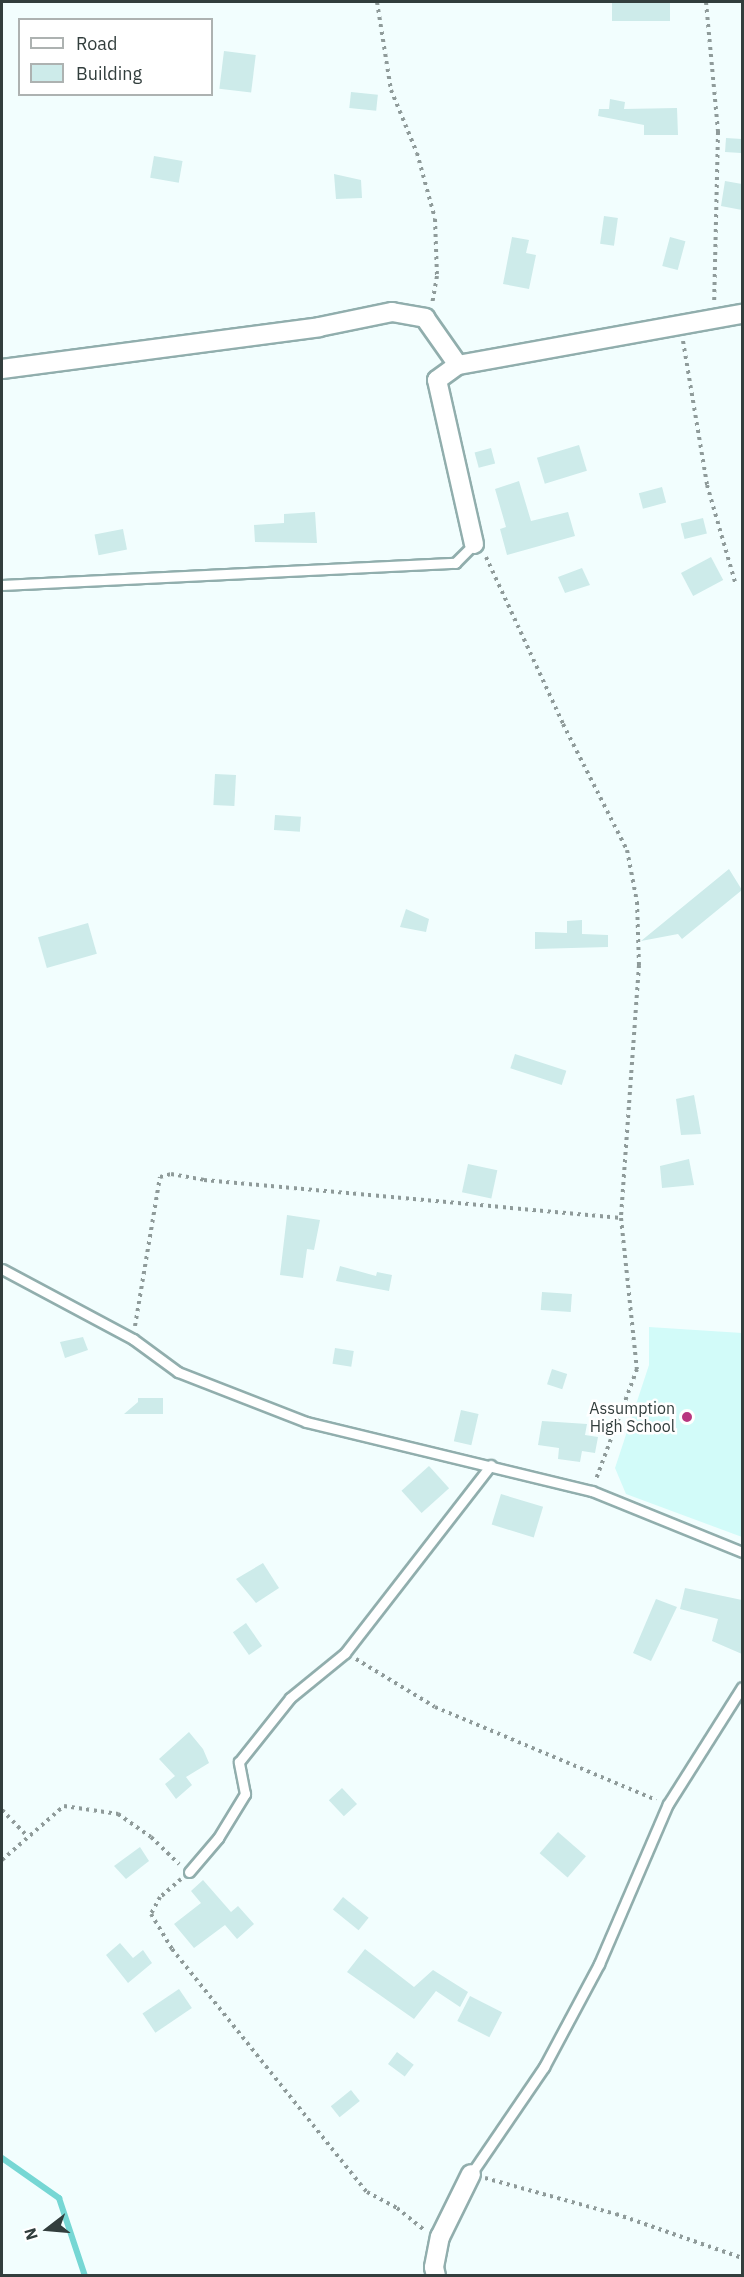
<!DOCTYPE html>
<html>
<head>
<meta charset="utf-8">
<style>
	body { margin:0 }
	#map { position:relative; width:744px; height:2277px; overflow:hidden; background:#f2fefe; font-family:"IBM Plex Sans",sans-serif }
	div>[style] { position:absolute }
	.built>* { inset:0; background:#d2fbf9 }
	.stream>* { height:6px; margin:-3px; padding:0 3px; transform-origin:3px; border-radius:3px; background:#76d7d4 }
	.building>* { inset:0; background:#cdebea; transform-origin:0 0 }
	.path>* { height:4px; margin-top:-2px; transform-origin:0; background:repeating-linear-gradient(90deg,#8f9b9a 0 3px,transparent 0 7.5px) }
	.roads { filter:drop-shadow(2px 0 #91aead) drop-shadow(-2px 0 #91aead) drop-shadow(0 2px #91aead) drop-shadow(0 -2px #91aead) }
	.service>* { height:9px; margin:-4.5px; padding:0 4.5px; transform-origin:4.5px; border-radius:4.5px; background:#fff }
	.minor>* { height:18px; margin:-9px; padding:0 9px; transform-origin:9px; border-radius:9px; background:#fff }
	.dots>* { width:16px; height:16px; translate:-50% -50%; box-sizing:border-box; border:3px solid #fff; border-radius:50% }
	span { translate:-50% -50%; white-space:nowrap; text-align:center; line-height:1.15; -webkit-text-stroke:5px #fff; paint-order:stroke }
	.poi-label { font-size:16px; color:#323e3d }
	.right { translate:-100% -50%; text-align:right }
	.frame { position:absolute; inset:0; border:3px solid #323e3d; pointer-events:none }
	.legend { position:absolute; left:18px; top:18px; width:195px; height:78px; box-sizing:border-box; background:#fff; border:2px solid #adb2b1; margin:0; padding:8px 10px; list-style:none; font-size:18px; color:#323e3d }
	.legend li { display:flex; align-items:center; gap:12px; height:30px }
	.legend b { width:30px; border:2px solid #adb2b1 }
	.north { position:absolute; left:18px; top:2199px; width:60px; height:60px; -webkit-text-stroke:4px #fff; paint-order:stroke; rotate:254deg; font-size:16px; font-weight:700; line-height:24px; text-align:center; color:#323e3d }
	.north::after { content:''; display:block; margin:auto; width:21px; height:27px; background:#323e3d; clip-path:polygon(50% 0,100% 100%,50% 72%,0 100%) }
</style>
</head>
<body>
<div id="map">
	<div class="built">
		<div style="clip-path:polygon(649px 1327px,742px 1333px,742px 1537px,626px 1494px,615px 1468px,649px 1365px)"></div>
	</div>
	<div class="stream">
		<div style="left:2px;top:2158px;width:70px;rotate:35.1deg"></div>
		<div style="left:59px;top:2198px;width:82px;rotate:71.6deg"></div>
	</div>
	<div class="building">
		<div style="left:612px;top:2px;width:58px;height:19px"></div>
		<div style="left:224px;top:51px;width:32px;height:38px;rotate:7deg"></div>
		<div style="left:351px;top:92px;width:27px;height:16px;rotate:6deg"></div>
		<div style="clip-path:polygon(610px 99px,625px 102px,624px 109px,677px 108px,678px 135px,644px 135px,644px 125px,598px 116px,599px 109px,609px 109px)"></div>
		<div style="left:726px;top:138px;width:16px;height:14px;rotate:4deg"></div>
		<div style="left:154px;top:156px;width:29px;height:22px;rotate:10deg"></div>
		<div style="clip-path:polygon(334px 174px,361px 180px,362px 198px,336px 199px)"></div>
		<div style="clip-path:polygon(725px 181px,742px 184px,742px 210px,721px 206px)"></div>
		<div style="left:604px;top:216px;width:14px;height:28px;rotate:8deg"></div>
		<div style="clip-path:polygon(512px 237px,529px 240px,526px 253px,536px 255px,529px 289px,503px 284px)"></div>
		<div style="left:670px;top:237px;width:16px;height:30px;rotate:15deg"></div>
		<div style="left:579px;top:445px;width:27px;height:44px;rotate:73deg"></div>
		<div style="left:491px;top:448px;width:16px;height:17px;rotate:75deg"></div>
		<div style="clip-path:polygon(519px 481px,531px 521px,568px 512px,575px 536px,507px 555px,500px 529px,506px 527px,495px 489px)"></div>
		<div style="left:662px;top:487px;width:16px;height:24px;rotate:75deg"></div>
		<div style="clip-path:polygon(315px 512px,317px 543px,255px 542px,254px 525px,284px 523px,284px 514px)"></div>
		<div style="left:703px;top:518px;width:16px;height:23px;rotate:76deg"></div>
		<div style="left:123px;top:529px;width:21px;height:29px;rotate:79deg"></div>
		<div style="left:711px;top:557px;width:26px;height:34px;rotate:62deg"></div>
		<div style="clip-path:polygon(582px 568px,590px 585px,565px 593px,558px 577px)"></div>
		<div style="left:215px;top:774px;width:21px;height:31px;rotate:3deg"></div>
		<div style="left:275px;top:815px;width:26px;height:15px;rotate:4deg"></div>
		<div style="clip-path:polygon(729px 869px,742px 890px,682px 939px,678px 934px,641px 941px)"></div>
		<div style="clip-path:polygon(406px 909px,429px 919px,426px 932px,400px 927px)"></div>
		<div style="clip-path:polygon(582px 920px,582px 934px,608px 935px,608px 947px,535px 949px,535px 932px,567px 933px,567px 921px)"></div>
		<div style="left:88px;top:923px;width:32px;height:52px;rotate:74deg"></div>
		<div style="left:515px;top:1054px;width:54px;height:15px;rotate:18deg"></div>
		<div style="clip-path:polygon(694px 1095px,701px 1134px,681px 1135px,676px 1099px)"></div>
		<div style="clip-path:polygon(689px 1159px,694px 1185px,662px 1188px,660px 1166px)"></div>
		<div style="left:468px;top:1164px;width:30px;height:29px;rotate:12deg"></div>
		<div style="clip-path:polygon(287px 1215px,320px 1220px,314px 1250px,307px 1249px,303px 1278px,280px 1275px)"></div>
		<div style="clip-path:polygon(340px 1266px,376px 1276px,377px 1272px,392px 1275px,389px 1291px,336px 1281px)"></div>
		<div style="left:542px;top:1292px;width:30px;height:18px;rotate:4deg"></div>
		<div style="clip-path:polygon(83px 1337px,88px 1350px,65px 1358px,60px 1342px)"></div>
		<div style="left:335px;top:1348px;width:19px;height:16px;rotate:9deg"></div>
		<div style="left:552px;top:1369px;width:16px;height:16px;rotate:18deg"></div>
		<div style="clip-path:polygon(138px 1398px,163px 1398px,163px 1414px,124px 1414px,138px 1402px)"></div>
		<div style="left:461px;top:1410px;width:18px;height:32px;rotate:13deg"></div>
		<div style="clip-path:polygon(542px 1421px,587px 1424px,585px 1435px,598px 1437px,595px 1453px,582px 1451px,580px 1462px,558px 1459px,559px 1448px,538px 1445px)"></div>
		<div style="left:429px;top:1466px;width:30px;height:37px;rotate:48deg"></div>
		<div style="left:501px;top:1494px;width:44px;height:32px;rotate:17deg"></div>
		<div style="clip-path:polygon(263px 1563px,279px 1588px,256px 1603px,236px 1579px)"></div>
		<div style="clip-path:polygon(685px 1588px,742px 1600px,742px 1654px,712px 1641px,718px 1619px,680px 1609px)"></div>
		<div style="clip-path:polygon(656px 1599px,677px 1607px,651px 1661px,633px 1653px)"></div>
		<div style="left:246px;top:1623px;width:28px;height:16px;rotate:55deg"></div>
		<div style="clip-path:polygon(189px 1732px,203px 1749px,209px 1763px,186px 1777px,192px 1785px,176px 1799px,165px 1784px,175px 1776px,159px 1759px)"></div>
		<div style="left:342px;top:1788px;width:22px;height:18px;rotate:47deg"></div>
		<div style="left:558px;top:1832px;width:37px;height:28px;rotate:41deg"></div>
		<div style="clip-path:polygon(140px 1847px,149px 1861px,126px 1879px,114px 1866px)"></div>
		<div style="clip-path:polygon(203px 1880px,231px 1912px,238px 1906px,254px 1924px,237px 1939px,225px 1925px,194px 1948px,174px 1924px,201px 1903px,191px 1891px)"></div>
		<div style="left:343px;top:1897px;width:33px;height:16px;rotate:39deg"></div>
		<div style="clip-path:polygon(120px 1943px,133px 1958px,143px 1950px,152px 1963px,128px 1983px,106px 1955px)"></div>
		<div style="clip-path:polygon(365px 1949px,414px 1987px,433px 1970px,468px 1992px,460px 2007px,436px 1991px,414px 2019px,347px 1972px)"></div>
		<div style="left:179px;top:1989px;width:23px;height:44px;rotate:56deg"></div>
		<div style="left:470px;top:1996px;width:36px;height:28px;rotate:27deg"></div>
		<div style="left:397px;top:2052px;width:21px;height:15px;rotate:37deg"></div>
		<div style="left:351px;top:2090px;width:14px;height:26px;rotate:51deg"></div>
	</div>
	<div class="path">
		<div style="left:377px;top:2px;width:89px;rotate:81deg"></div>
		<div style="left:391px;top:90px;width:68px;rotate:67.6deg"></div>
		<div style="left:417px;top:153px;width:68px;rotate:74.7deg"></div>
		<div style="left:435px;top:219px;width:57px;rotate:88deg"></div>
		<div style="left:437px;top:276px;width:28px;rotate:100deg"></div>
		<div style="left:706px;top:2px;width:131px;rotate:84.7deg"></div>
		<div style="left:718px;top:132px;width:171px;rotate:91.3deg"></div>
		<div style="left:683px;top:341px;width:146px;rotate:80.5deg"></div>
		<div style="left:707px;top:485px;width:101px;rotate:73.9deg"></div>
		<div style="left:486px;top:557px;width:184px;rotate:65.2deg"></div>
		<div style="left:563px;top:724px;width:141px;rotate:63.1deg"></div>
		<div style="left:627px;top:850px;width:53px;rotate:79.1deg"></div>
		<div style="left:637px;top:902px;width:63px;rotate:88.2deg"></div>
		<div style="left:639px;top:965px;width:254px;rotate:94.1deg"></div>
		<div style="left:621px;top:1218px;width:152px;rotate:84deg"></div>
		<div style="left:637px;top:1369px;width:117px;rotate:110.4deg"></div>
		<div style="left:135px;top:1326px;width:151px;rotate:-80.5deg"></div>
		<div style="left:160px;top:1177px;width:11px;rotate:-15deg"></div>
		<div style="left:171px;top:1174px;width:34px;rotate:10deg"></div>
		<div style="left:204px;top:1180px;width:419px;rotate:5.2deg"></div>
		<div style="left:356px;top:1659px;width:92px;rotate:31.3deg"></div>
		<div style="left:435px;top:1707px;width:240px;rotate:22.8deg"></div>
		<div style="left:2px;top:1810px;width:35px;rotate:46deg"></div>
		<div style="left:2px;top:1860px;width:82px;rotate:-41.1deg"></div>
		<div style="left:64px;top:1806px;width:55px;rotate:8.4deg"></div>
		<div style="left:118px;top:1814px;width:40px;rotate:34.9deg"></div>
		<div style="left:151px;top:1837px;width:39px;rotate:44deg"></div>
		<div style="left:181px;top:1879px;width:28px;rotate:139deg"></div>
		<div style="left:160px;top:1897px;width:19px;rotate:118deg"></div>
		<div style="left:151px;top:1914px;width:41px;rotate:59deg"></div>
		<div style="left:172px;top:1949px;width:312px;rotate:51.3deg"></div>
		<div style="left:367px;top:2192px;width:34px;rotate:28deg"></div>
		<div style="left:397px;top:2208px;width:36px;rotate:39deg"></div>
		<div style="left:485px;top:2178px;width:136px;rotate:15.4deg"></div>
		<div style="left:616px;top:2214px;width:133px;rotate:19.2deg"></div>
	</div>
	<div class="roads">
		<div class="service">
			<div style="left:2px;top:585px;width:454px;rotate:-2.8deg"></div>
			<div style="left:455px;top:563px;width:27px;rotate:-45deg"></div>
			<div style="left:2px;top:1269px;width:149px;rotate:28.1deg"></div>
			<div style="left:133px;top:1339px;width:56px;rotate:36.3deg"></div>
			<div style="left:178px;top:1372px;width:137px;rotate:21.3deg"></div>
			<div style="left:306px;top:1422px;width:294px;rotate:13.6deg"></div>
			<div style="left:592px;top:1491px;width:162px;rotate:22.1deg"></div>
			<div style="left:189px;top:1872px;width:45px;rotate:-49.5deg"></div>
			<div style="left:218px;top:1838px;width:52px;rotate:-58.5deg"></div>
			<div style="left:245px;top:1794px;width:33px;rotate:-101deg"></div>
			<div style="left:239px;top:1762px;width:82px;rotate:-51.4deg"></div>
			<div style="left:290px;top:1698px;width:71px;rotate:-39.3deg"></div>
			<div style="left:345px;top:1653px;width:238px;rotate:-52.2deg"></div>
			<div style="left:471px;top:2174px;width:130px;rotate:-55.7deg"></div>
			<div style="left:544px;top:2067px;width:117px;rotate:-61.9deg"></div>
			<div style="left:599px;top:1964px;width:174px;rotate:-66.7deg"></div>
			<div style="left:668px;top:1804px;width:138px;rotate:-57.7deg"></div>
		</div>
		<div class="minor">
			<div style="left:2px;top:369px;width:320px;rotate:-7.5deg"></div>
			<div style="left:319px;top:327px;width:75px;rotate:-11.6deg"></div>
			<div style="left:392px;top:312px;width:34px;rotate:10deg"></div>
			<div style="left:425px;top:318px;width:57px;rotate:54.9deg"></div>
			<div style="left:474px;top:544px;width:168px;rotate:-102.7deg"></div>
			<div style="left:437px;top:380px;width:26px;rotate:-36deg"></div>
			<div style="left:458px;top:365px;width:289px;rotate:-10.2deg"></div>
			<div style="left:436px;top:2276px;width:9px;rotate:-103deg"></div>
			<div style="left:434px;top:2267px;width:31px;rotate:-79deg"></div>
			<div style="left:440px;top:2237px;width:70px;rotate:-63.8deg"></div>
		</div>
	</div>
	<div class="dots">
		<div style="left:687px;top:1417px;background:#b83680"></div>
	</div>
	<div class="poi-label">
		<span class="right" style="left:675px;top:1417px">Assumption<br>High School</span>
	</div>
	<div class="frame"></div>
	<ul class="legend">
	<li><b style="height:8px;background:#fff"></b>Road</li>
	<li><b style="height:16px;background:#cdebea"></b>Building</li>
	</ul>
	<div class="north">N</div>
</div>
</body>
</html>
